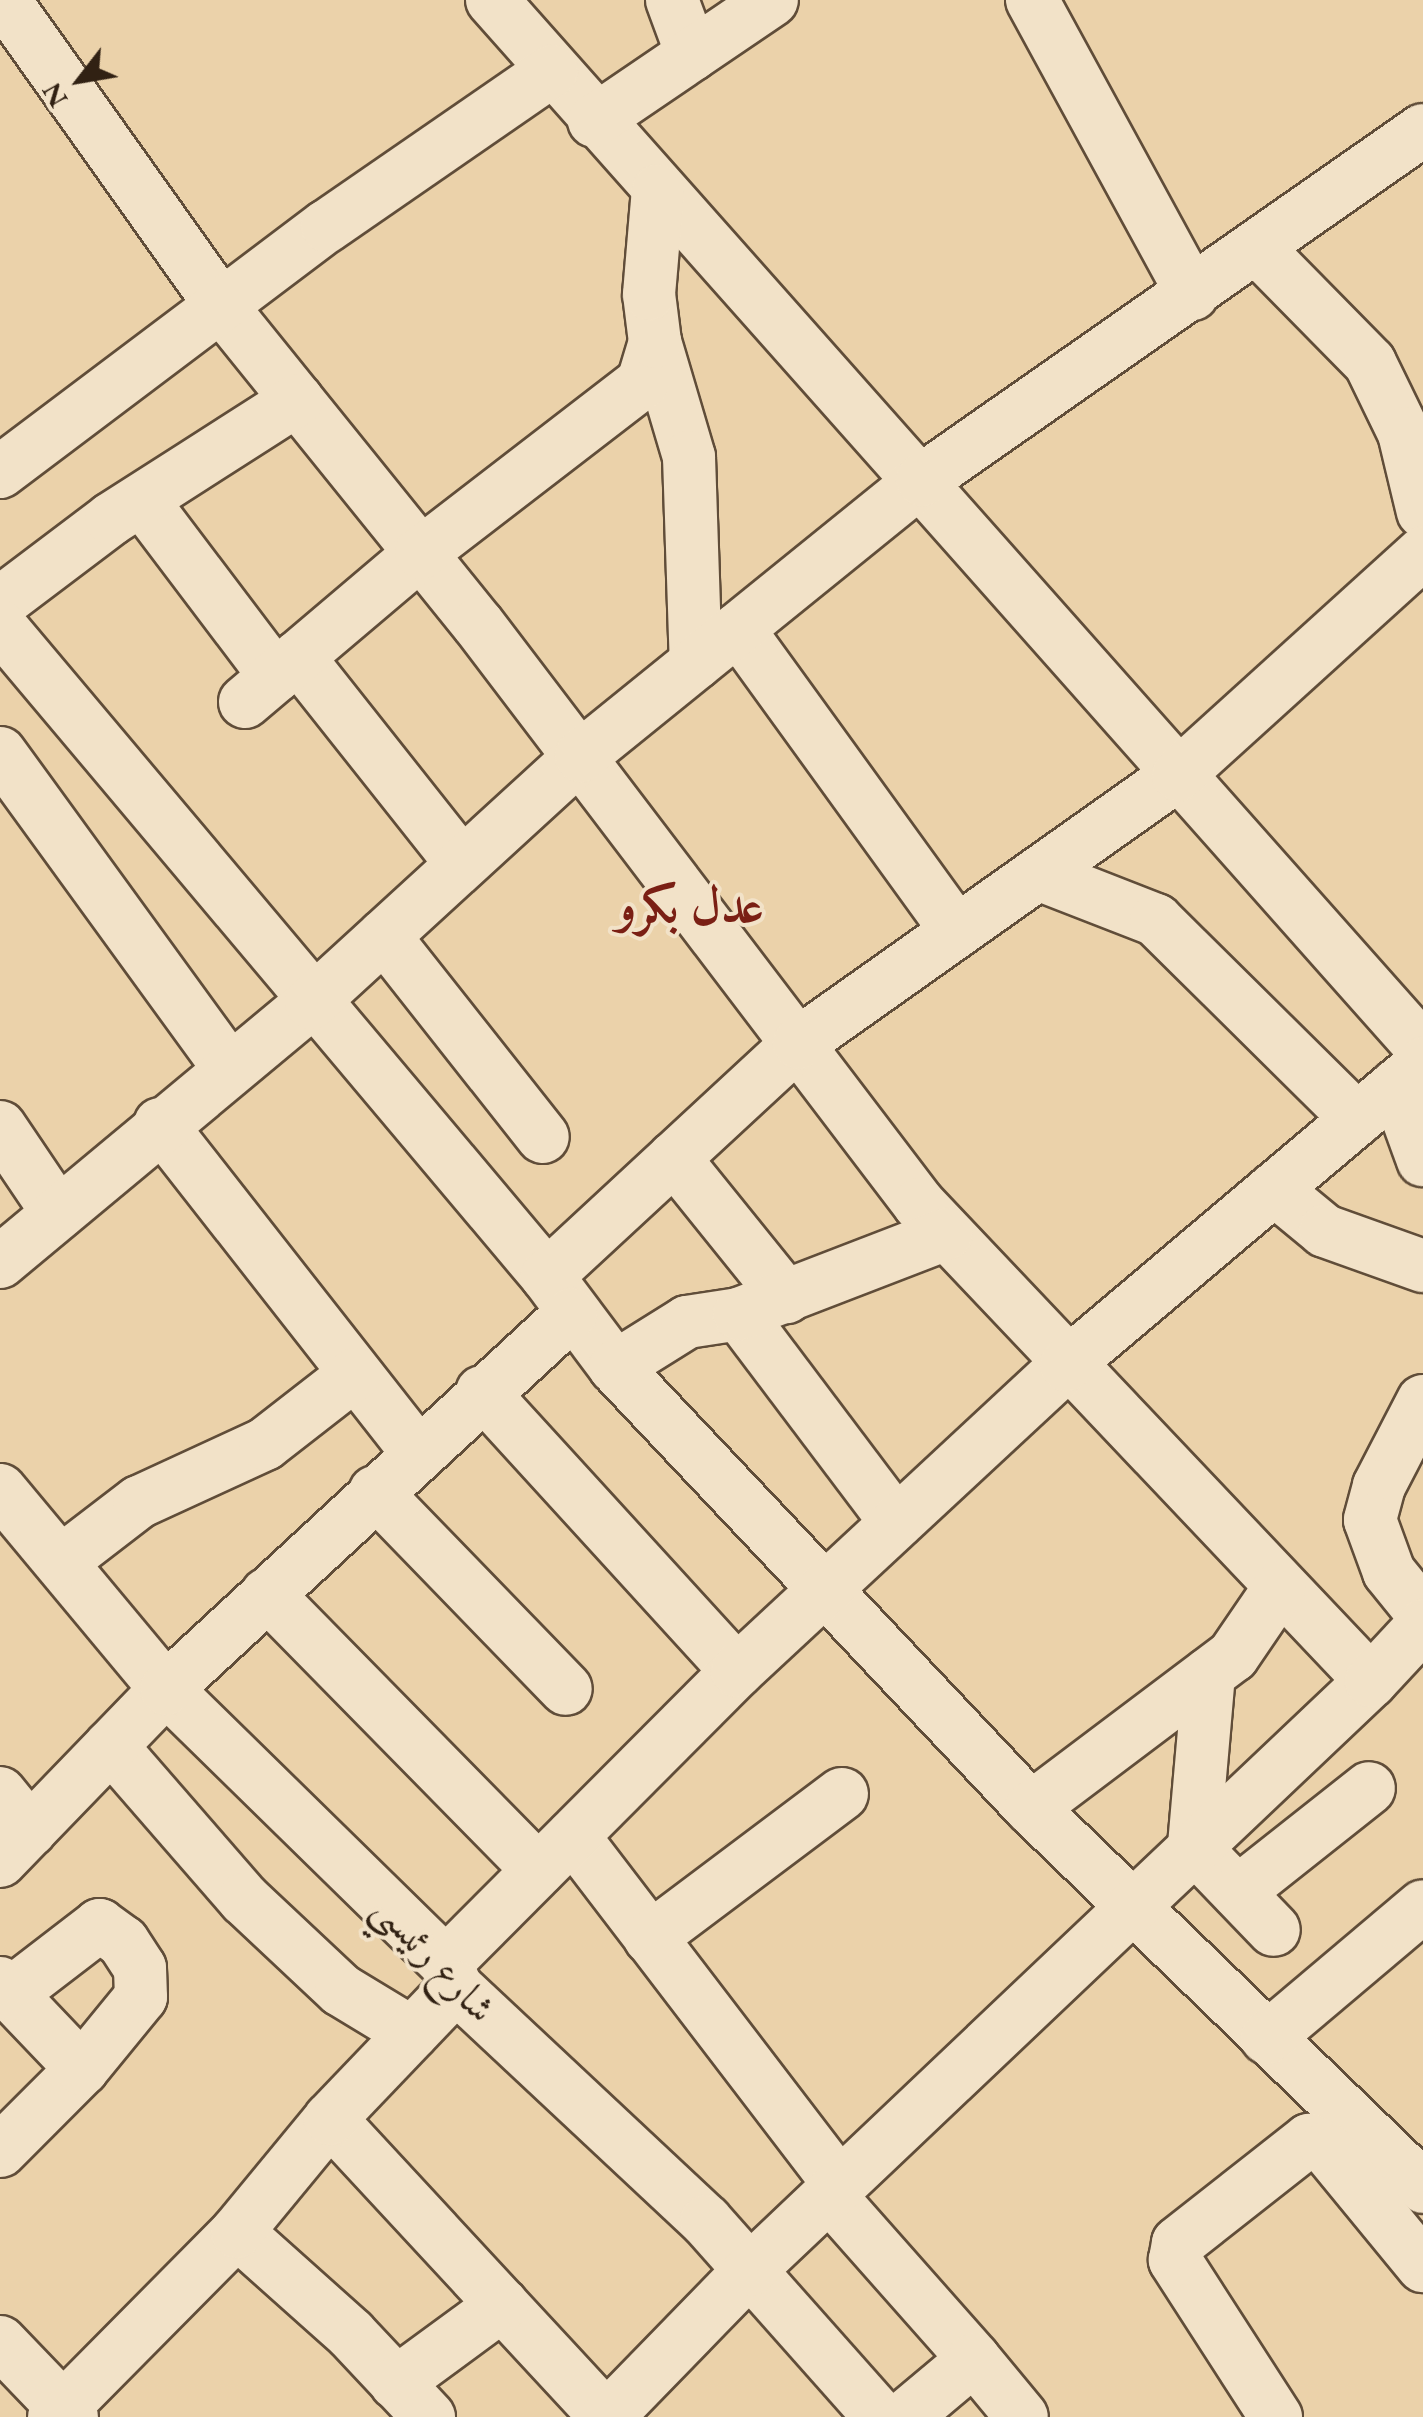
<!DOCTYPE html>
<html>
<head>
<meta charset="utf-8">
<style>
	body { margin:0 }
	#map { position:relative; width:1423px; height:2417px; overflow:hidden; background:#ebd2aa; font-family:"EB Garamond",Amiri,serif }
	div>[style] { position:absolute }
	.roads { filter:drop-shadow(2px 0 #604d39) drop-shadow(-2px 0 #604d39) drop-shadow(0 2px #604d39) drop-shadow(0 -2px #604d39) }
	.minor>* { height:52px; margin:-26px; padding:0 26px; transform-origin:26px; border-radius:26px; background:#f2e2c8 }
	span { translate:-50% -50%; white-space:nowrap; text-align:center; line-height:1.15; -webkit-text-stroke:8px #f2e2c8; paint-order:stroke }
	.street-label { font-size:40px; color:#312113 }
	.district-label { font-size:50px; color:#7a1f14; font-weight:700 }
	.north { position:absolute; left:30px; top:30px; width:100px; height:100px; -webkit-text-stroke:8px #f2e2c8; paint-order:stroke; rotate:239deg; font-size:28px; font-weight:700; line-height:40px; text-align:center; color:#312113 }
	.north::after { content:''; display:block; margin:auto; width:35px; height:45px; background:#312113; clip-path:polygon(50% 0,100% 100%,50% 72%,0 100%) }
</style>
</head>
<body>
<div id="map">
	<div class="roads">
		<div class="minor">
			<div style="left:4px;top:0;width:377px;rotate:54.6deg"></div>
			<div style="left:222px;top:307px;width:407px;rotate:51.1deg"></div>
			<div style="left:478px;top:624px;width:729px;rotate:52.75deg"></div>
			<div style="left:919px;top:1204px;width:657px;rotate:46.54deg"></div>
			<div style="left:492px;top:0;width:1403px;rotate:48.41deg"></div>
			<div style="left:672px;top:0;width:58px;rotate:69.7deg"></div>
			<div style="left:1032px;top:0;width:335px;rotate:61.4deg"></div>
			<div style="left:594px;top:121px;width:215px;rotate:-34.2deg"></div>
			<div style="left:1257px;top:248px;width:161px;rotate:45.5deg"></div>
			<div style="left:1370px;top:363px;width:78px;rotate:64.1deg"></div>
			<div style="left:1404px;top:433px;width:81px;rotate:76.5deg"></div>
			<div style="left:655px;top:342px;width:120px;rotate:73.5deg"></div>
			<div style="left:689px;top:457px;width:206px;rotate:88.1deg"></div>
			<div style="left:0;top:472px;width:409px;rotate:-37deg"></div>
			<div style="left:327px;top:226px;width:273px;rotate:-34.6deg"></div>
			<div style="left:142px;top:500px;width:221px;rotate:52.9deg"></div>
			<div style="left:0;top:603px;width:139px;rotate:-37.1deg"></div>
			<div style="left:111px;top:519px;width:221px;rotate:-32.6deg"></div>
			<div style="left:0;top:626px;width:850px;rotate:49.92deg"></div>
			<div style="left:547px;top:1276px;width:114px;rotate:53.2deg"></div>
			<div style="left:615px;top:1367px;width:606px;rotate:46.67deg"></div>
			<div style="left:1031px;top:1808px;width:545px;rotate:44.03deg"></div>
			<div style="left:738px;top:629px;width:373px;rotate:54.1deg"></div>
			<div style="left:298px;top:657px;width:264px;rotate:51.6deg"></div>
			<div style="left:245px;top:702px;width:231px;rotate:-40.3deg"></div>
			<div style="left:421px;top:553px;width:280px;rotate:-37.6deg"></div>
			<div style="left:643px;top:382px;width:42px;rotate:-73.3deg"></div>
			<div style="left:655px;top:342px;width:48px;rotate:-97.1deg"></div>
			<div style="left:649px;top:294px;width:104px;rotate:-85.1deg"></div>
			<div style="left:0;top:753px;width:389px;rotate:54deg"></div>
			<div style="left:1038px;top:874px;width:127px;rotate:21.3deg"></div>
			<div style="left:1156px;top:920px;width:283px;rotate:44.7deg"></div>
			<div style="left:384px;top:936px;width:256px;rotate:51.7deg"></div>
			<div style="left:1396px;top:1086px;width:79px;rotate:70deg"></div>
			<div style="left:160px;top:1124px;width:417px;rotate:51.9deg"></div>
			<div style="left:0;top:1127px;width:104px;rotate:56deg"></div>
			<div style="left:674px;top:1158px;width:179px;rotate:51.1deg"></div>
			<div style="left:1274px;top:1189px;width:66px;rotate:39.5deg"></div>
			<div style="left:1325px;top:1231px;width:104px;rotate:19.7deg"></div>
			<div style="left:0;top:1262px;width:405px;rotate:-39.8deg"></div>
			<div style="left:311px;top:1003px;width:366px;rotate:-42.5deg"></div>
			<div style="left:581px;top:756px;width:439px;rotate:-39deg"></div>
			<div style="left:922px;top:480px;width:611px;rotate:-34.94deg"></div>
			<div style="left:547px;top:1276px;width:343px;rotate:-42.8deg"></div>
			<div style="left:799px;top:1043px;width:464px;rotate:-35.3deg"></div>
			<div style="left:1178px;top:775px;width:331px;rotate:-42.2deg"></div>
			<div style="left:739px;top:1314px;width:261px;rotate:53deg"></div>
			<div style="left:615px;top:1367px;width:85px;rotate:-32deg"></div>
			<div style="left:687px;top:1322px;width:53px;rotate:-8.7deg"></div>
			<div style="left:739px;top:1314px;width:222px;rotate:-21.1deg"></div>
			<div style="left:482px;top:1392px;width:378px;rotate:47.6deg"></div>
			<div style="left:1423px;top:1401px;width:96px;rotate:117.4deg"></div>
			<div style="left:1379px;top:1486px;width:35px;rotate:105deg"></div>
			<div style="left:1370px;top:1520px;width:55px;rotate:69.9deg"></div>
			<div style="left:1389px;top:1572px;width:54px;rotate:51deg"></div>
			<div style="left:0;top:1490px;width:259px;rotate:50.2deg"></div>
			<div style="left:166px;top:1689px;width:392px;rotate:44.4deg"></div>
			<div style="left:446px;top:1963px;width:26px;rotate:67deg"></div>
			<div style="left:456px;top:1987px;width:342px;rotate:43.1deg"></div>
			<div style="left:706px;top:2221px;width:262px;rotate:48.4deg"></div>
			<div style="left:375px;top:1492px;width:274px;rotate:45.9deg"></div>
			<div style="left:62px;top:1561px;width:97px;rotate:-37.5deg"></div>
			<div style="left:139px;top:1502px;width:139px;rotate:-24.7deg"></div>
			<div style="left:265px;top:1444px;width:114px;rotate:-37.9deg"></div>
			<div style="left:267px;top:1594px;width:387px;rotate:45.5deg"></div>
			<div style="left:1209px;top:1674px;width:174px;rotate:95deg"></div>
			<div style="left:1194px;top:1847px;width:115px;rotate:46.1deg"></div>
			<div style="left:111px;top:1746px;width:203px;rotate:49deg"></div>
			<div style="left:244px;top:1899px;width:133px;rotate:43.2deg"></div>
			<div style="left:341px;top:1990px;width:83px;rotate:31.2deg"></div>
			<div style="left:0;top:1793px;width:48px;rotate:51deg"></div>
			<div style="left:1031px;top:1808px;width:253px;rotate:-37deg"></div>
			<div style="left:1233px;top:1656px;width:83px;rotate:-55.7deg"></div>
			<div style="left:573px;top:1836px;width:439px;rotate:52.6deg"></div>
			<div style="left:0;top:1861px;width:239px;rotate:-46deg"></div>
			<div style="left:166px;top:1689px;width:552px;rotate:-42.8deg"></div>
			<div style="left:1238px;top:1892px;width:167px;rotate:-38.4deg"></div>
			<div style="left:650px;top:1938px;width:240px;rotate:-36.9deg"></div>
			<div style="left:446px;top:1963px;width:412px;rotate:-45.1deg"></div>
			<div style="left:737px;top:1671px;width:449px;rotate:-42.9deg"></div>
			<div style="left:1066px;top:1365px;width:468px;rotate:-40.2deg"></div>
			<div style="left:0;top:1983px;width:119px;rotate:46.4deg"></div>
			<div style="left:1267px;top:2038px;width:204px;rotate:-40.2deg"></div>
			<div style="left:330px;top:2119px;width:406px;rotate:47.2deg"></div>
			<div style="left:0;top:2151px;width:116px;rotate:-45deg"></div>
			<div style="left:82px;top:2069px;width:93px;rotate:-50.7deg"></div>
			<div style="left:141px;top:1997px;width:29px;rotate:-92deg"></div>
			<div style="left:140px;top:1968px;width:31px;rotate:-123deg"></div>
			<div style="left:123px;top:1942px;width:29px;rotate:-144deg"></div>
			<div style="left:100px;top:1925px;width:113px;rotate:142.5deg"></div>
			<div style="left:829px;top:2195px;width:219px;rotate:48.5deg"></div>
			<div style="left:237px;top:2232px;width:153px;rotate:41.8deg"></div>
			<div style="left:351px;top:2334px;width:114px;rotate:46.8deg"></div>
			<div style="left:0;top:2342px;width:104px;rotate:46.2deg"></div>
			<div style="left:396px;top:2383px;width:132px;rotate:-36.3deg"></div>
			<div style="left:54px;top:2417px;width:260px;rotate:-45.3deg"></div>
			<div style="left:237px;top:2232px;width:146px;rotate:-50.5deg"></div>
			<div style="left:330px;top:2119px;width:182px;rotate:-46.3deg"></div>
			<div style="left:607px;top:2417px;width:205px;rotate:-45.8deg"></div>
			<div style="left:750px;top:2270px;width:856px;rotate:-43.49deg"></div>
			<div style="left:1371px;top:1681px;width:76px;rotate:-47.1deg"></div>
			<div style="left:905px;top:2417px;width:90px;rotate:-40deg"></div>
			<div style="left:974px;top:2359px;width:75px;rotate:50.4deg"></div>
			<div style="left:1276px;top:2417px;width:187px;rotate:-122.8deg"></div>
			<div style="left:1175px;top:2260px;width:17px;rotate:-80deg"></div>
			<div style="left:1178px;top:2243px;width:167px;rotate:-38.2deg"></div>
			<div style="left:1309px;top:2140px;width:19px;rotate:25deg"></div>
			<div style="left:1326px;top:2148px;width:153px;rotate:50.6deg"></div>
		</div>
	</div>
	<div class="street-label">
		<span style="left:435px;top:1958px;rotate:47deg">شارع رئيسي</span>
	</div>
	<div class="district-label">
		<span style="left:690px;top:905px">عدل بكرو</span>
	</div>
	<div class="north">N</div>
</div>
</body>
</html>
